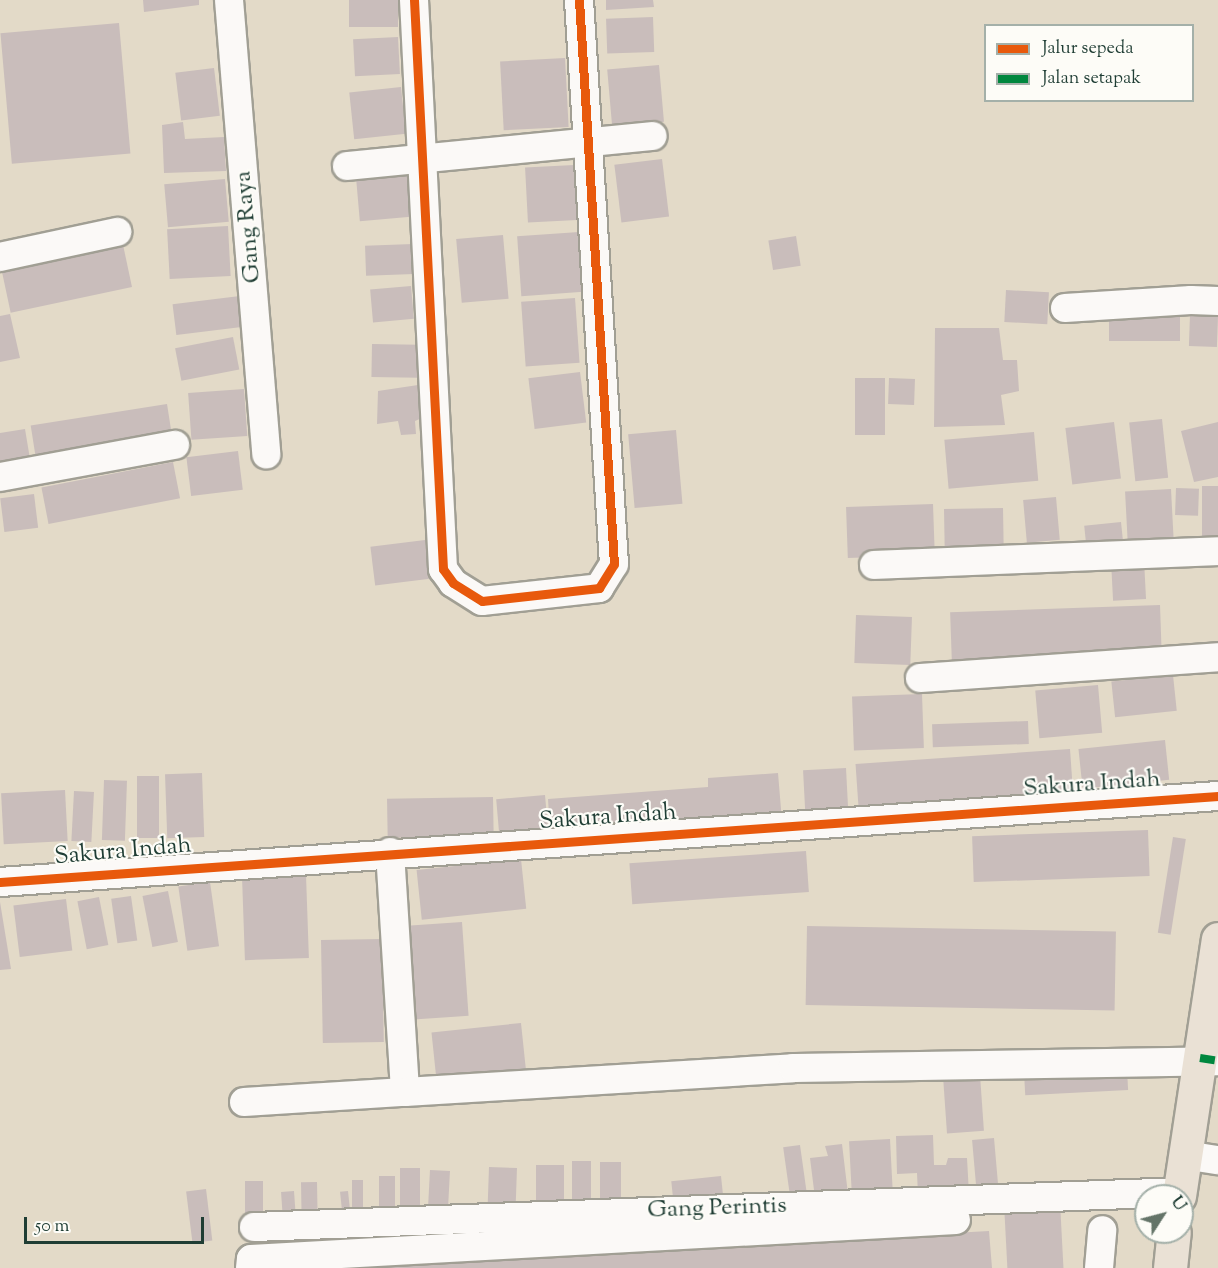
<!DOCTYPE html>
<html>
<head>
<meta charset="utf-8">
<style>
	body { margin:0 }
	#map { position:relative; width:1218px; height:1268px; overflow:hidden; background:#e3dac8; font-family:"Sorts Mill Goudy",serif }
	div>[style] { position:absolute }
	.building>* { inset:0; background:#c9bdbb; transform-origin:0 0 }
	.roads { filter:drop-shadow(2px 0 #a19f94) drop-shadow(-2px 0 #a19f94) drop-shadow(0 2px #a19f94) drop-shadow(0 -2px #a19f94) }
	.minor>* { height:28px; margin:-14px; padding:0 14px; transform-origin:14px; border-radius:14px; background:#fbf9f7 }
	.major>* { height:33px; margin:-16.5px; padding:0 16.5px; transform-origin:16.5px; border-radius:16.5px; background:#eae1d5 }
	.quiet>* { height:8px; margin-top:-4px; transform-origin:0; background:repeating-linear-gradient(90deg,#00873e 0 15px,transparent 0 23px) }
	.cycleway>* { height:9px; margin:-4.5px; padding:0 4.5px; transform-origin:4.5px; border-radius:4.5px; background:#e8590c }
	span { translate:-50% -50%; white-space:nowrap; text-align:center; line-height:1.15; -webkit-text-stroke:4.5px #fdfcf7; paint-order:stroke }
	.street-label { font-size:24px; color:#1f3d34 }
	.legend { position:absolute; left:984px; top:24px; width:210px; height:78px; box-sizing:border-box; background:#fdfcf7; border:2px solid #a4b0a9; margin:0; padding:8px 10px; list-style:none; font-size:18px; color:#1f3d34 }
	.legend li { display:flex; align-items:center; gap:12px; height:30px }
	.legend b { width:30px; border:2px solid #a4b0a9 }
	.north { position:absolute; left:1134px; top:1184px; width:60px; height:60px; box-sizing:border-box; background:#fdfcf7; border:2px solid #a4b0a9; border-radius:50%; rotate:54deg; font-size:16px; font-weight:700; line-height:24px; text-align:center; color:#1f3d34 }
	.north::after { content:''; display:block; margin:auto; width:21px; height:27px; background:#647468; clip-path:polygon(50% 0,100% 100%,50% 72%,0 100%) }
	.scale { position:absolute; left:24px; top:1217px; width:180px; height:27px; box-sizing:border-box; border:3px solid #1f3d34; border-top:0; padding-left:8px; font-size:18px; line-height:21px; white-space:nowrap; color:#1f3d34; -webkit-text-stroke:4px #fdfcf7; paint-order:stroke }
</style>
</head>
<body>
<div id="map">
	<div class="building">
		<div style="clip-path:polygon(143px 0,199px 0,199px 5px,144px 12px)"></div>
		<div style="left:349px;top:0;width:49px;height:27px"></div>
		<div style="clip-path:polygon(606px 0,653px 0,654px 7px,606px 10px)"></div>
		<div style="left:653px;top:17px;width:35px;height:47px;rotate:88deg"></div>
		<div style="left:119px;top:23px;width:131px;height:119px;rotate:85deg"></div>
		<div style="left:398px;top:37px;width:37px;height:45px;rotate:87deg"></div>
		<div style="left:565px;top:58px;width:69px;height:65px;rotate:87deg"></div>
		<div style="left:659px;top:65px;width:57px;height:52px;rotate:85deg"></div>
		<div style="left:214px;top:68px;width:48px;height:39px;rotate:83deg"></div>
		<div style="left:401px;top:87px;width:47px;height:52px;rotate:84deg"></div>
		<div style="clip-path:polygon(183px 122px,185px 139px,224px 137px,226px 171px,164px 173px,162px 125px)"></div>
		<div style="left:662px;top:159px;width:58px;height:48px;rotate:83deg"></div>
		<div style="left:574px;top:165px;width:55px;height:49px;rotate:87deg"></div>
		<div style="left:407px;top:175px;width:42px;height:51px;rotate:85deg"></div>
		<div style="left:225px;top:179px;width:43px;height:61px;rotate:85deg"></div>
		<div style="left:228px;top:226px;width:50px;height:61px;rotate:87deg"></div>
		<div style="left:579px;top:232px;width:60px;height:62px;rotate:86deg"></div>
		<div style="left:503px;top:235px;width:64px;height:47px;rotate:85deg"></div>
		<div style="left:796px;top:236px;width:30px;height:28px;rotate:81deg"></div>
		<div style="left:122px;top:240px;width:48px;height:124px;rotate:78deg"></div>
		<div style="left:413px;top:244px;width:30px;height:48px;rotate:88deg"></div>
		<div style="left:411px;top:286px;width:33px;height:41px;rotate:85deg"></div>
		<div style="left:1006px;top:290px;width:43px;height:32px;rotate:3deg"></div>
		<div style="left:248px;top:295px;width:31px;height:76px;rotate:83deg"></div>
		<div style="left:575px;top:298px;width:65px;height:54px;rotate:86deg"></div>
		<div style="clip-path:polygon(10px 314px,20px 358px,0 362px,0 316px)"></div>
		<div style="left:1190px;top:315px;width:28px;height:31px;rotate:2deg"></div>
		<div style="left:1180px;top:316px;width:25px;height:71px;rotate:90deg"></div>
		<div style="clip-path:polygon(935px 328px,999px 328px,1003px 360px,1017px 360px,1019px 391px,1001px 395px,1005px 425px,934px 427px)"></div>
		<div style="left:233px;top:337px;width:33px;height:59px;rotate:79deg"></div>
		<div style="left:372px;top:344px;width:47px;height:33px;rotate:1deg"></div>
		<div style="left:580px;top:372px;width:51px;height:52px;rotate:83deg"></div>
		<div style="left:855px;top:378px;width:30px;height:57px"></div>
		<div style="left:889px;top:378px;width:26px;height:26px;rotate:2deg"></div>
		<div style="clip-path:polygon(418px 385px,422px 418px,415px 421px,416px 434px,401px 435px,398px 421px,377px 424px,378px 391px)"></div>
		<div style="left:244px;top:389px;width:47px;height:56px;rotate:86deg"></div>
		<div style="left:167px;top:404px;width:30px;height:138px;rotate:81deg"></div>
		<div style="left:1162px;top:419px;width:59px;height:33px;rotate:84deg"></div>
		<div style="left:1114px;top:422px;width:57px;height:49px;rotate:83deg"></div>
		<div style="clip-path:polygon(1218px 422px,1218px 477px,1194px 482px,1181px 431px)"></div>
		<div style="clip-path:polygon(25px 429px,30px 459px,0 464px,0 433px)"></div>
		<div style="left:676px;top:430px;width:74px;height:48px;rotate:85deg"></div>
		<div style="left:1034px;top:432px;width:49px;height:90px;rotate:85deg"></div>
		<div style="left:238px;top:451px;width:39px;height:52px;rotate:83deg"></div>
		<div style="left:173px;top:462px;width:37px;height:134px;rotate:79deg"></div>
		<div style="left:1202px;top:486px;width:16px;height:60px"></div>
		<div style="left:1176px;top:488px;width:23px;height:27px;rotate:2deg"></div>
		<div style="left:1171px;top:489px;width:58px;height:46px;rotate:87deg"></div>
		<div style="left:34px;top:494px;width:34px;height:34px;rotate:83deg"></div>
		<div style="left:1056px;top:497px;width:43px;height:33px;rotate:85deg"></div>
		<div style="left:933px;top:504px;width:51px;height:87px;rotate:88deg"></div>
		<div style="left:1003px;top:508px;width:41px;height:59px;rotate:89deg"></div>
		<div style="left:1121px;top:522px;width:19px;height:37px;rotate:84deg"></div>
		<div style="left:425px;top:540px;width:39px;height:55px;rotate:83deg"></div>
		<div style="left:1144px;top:560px;width:39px;height:33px;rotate:87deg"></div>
		<div style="left:1160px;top:605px;width:51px;height:210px;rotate:88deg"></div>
		<div style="left:856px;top:615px;width:56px;height:48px;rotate:2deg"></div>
		<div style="left:1173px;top:675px;width:36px;height:62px;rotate:84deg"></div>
		<div style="left:1098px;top:685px;width:48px;height:63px;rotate:85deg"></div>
		<div style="left:922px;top:694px;width:54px;height:70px;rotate:88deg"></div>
		<div style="left:1028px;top:721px;width:23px;height:96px;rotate:88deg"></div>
		<div style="left:1165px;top:740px;width:40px;height:87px;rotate:84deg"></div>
		<div style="left:1070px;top:749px;width:45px;height:215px;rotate:86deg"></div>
		<div style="left:846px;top:768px;width:40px;height:43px;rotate:87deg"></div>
		<div style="left:202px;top:773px;width:64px;height:37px;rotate:88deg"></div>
		<div style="clip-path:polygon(778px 773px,782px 821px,550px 831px,548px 799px,708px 787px,708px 778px)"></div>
		<div style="left:137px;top:776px;width:22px;height:62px"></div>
		<div style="left:104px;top:780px;width:23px;height:60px;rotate:2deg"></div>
		<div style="left:65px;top:790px;width:51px;height:64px;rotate:87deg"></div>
		<div style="left:74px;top:791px;width:20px;height:50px;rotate:3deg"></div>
		<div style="left:545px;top:795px;width:36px;height:49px;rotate:85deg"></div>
		<div style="left:493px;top:797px;width:39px;height:106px;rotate:89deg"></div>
		<div style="left:1148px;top:830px;width:46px;height:176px;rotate:88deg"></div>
		<div style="left:1173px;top:837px;width:13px;height:97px;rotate:9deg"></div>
		<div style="left:806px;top:851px;width:41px;height:177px;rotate:86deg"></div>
		<div style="left:521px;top:859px;width:50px;height:105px;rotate:84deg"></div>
		<div style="left:306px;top:875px;width:83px;height:64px;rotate:88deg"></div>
		<div style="left:210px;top:882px;width:65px;height:32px;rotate:82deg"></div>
		<div style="left:168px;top:891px;width:52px;height:26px;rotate:79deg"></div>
		<div style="left:131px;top:896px;width:45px;height:20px;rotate:82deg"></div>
		<div style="left:99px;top:897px;width:49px;height:22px;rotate:79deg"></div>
		<div style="left:66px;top:899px;width:52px;height:53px;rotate:83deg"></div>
		<div style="clip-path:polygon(0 902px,11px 969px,0 970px)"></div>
		<div style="left:462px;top:922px;width:94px;height:55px;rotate:86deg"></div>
		<div style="left:807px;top:926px;width:309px;height:79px;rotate:1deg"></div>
		<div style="left:382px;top:939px;width:103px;height:61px;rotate:89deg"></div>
		<div style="left:521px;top:1023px;width:47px;height:90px;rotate:84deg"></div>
		<div style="left:1127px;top:1069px;width:21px;height:103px;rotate:87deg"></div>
		<div style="left:980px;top:1075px;width:56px;height:37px;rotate:86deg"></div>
		<div style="clip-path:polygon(933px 1135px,934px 1165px,946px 1165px,948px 1158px,967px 1158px,969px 1194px,918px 1195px,917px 1173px,897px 1174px,896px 1136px)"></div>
		<div style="left:994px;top:1138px;width:54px;height:22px;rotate:85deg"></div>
		<div style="left:890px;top:1139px;width:51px;height:41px;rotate:87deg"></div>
		<div style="clip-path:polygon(842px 1144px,848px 1194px,815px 1198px,810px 1158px,828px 1156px,825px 1146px)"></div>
		<div style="left:800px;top:1145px;width:55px;height:17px;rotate:82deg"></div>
		<div style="left:572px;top:1161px;width:19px;height:43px"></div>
		<div style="left:600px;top:1162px;width:21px;height:49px"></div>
		<div style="left:536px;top:1165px;width:28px;height:46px"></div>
		<div style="left:489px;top:1167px;width:28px;height:46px;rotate:2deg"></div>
		<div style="left:400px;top:1168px;width:20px;height:49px"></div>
		<div style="left:430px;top:1170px;width:20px;height:44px;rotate:3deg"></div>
		<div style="left:379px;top:1176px;width:16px;height:39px"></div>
		<div style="left:721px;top:1176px;width:28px;height:50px;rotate:84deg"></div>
		<div style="left:352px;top:1180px;width:11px;height:40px"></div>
		<div style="left:245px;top:1181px;width:18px;height:42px"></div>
		<div style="left:317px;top:1182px;width:40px;height:16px;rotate:89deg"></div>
		<div style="left:206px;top:1189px;width:52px;height:20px;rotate:83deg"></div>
		<div style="left:294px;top:1191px;width:30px;height:13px;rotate:86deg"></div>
		<div style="left:348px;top:1191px;width:30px;height:8px;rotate:84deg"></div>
		<div style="left:1060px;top:1202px;width:66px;height:56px;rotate:87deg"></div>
		<div style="clip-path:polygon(989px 1231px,992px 1268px,370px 1268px,370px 1266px)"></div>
	</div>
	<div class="roads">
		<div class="minor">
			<div style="left:229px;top:0;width:456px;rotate:85.3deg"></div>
			<div style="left:414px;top:0;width:570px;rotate:87.08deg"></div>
			<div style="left:443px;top:569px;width:17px;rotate:54deg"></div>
			<div style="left:453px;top:583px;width:34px;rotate:32deg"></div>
			<div style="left:482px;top:601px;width:118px;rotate:-6.3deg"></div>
			<div style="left:599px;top:588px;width:28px;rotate:-58deg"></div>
			<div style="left:614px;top:564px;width:565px;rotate:-93.55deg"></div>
			<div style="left:347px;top:166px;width:307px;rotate:-5.6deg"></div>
			<div style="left:0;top:257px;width:120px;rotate:-12.1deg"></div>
			<div style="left:1065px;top:308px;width:126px;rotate:-3.6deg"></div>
			<div style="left:1191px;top:300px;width:27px;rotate:2deg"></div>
			<div style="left:0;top:477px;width:178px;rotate:-10.4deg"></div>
			<div style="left:874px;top:565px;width:344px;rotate:-2.3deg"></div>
			<div style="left:920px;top:678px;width:299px;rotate:-4deg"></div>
			<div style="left:390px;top:852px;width:240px;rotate:86.4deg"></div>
			<div style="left:405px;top:1092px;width:389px;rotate:-3.5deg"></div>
			<div style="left:793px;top:1068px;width:425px;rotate:-0.9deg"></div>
			<div style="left:0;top:882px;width:1221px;rotate:-4.04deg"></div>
			<div style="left:244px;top:1102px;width:161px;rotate:-3.6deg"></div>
			<div style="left:1185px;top:1155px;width:33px;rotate:9deg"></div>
			<div style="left:254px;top:1227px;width:927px;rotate:-2.16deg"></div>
			<div style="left:250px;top:1268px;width:9px;rotate:-84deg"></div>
			<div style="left:251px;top:1259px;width:706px;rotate:-3.17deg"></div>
			<div style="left:1099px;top:1268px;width:38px;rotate:-85deg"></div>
		</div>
		<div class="major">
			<div style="left:1179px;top:1196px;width:260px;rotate:-81.4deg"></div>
			<div style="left:1170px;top:1268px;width:36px;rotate:-84deg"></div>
		</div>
	</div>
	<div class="quiet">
		<div style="left:1200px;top:1058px;width:18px;rotate:9deg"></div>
	</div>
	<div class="cycleway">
		<div style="left:414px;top:0;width:570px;rotate:87.08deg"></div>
		<div style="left:443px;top:569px;width:17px;rotate:54deg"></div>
		<div style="left:453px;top:583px;width:34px;rotate:32deg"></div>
		<div style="left:482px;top:601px;width:118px;rotate:-6.3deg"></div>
		<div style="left:599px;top:588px;width:28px;rotate:-58deg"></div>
		<div style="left:614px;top:564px;width:565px;rotate:-93.55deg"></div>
		<div style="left:0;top:882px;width:1221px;rotate:-4.04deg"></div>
	</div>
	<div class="street-label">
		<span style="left:249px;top:227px;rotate:-95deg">Gang Raya</span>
		<span style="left:1092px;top:785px;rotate:-4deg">Sakura Indah</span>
		<span style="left:608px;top:818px;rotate:-4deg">Sakura Indah</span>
		<span style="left:123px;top:852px;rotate:-5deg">Sakura Indah</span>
		<span style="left:717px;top:1209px;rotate:-2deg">Gang Perintis</span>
	</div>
	<ul class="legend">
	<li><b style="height:8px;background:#e8590c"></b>Jalur sepeda</li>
	<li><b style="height:8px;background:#00873e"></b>Jalan setapak</li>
	</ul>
	<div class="north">U</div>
	<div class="scale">50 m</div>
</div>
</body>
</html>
